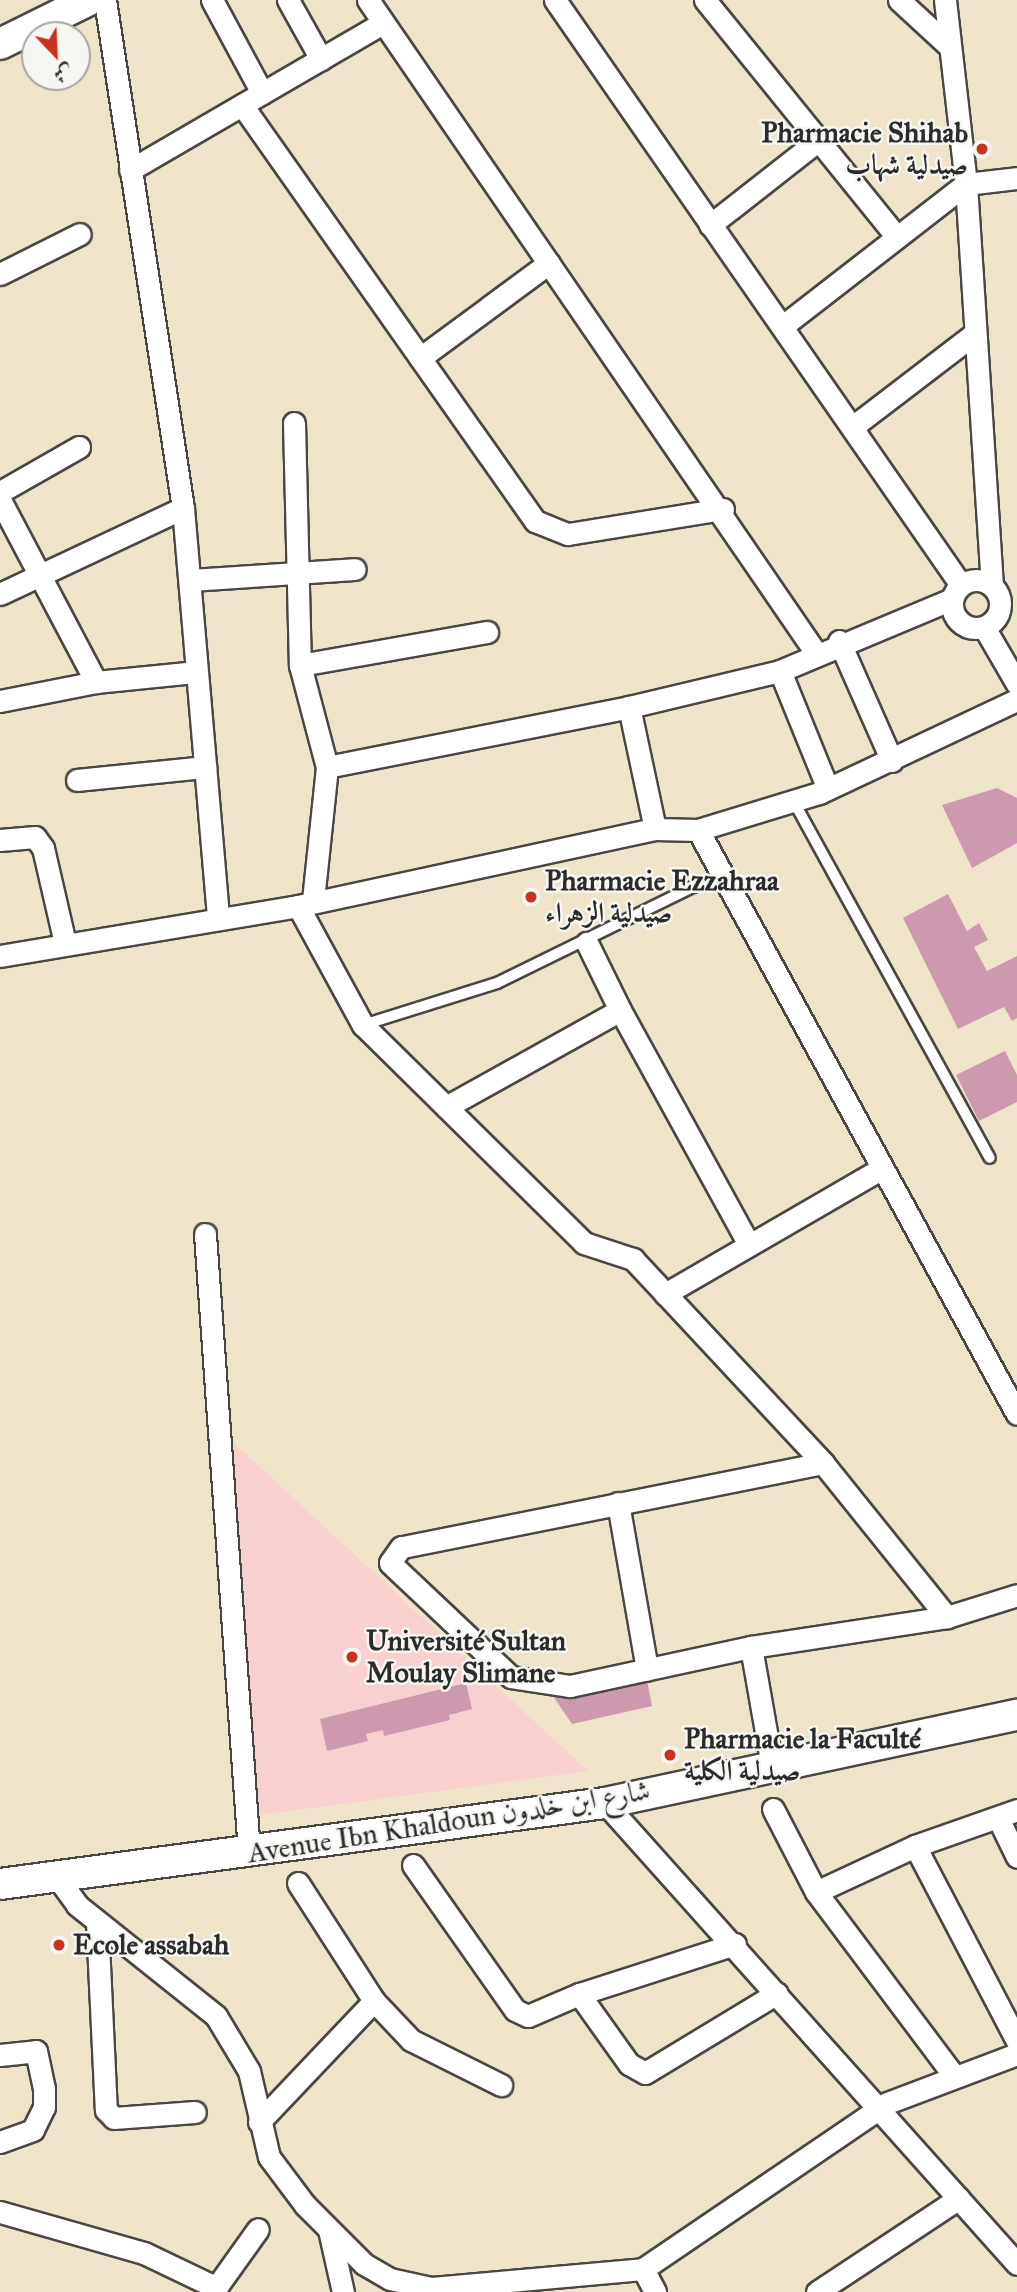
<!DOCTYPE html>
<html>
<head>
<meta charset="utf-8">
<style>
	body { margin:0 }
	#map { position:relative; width:1017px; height:2292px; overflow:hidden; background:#efe3c9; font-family:"IM FELL Great Primer",Amiri,serif }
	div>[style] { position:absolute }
	.built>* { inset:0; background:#f7d0cf }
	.building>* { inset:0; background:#cd99af }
	.roads { filter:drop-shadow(2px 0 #484743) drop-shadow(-2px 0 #484743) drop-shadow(0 2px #484743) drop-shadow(0 -2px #484743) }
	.lane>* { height:10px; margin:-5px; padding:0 5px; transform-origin:5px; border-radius:5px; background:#fff }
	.street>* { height:21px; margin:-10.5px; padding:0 10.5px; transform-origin:10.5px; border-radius:10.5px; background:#fff }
	.street>.ring { margin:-10.5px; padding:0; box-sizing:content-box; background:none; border:21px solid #fff; border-radius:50% }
	.secondary>* { height:30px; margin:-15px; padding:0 15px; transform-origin:15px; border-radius:15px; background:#fff }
	.dots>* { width:19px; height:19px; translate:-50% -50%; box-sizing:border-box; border:4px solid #f6f6f2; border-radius:50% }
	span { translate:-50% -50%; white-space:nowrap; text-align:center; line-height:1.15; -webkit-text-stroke:5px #f6f6f2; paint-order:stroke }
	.poi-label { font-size:28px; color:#2b2b2b; font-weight:700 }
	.right { translate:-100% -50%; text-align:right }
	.left { translate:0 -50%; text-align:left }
	.street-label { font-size:28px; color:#2b2b2b }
	.north { position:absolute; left:21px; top:21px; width:70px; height:70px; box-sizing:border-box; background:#f6f6f2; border:2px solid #a5a5a2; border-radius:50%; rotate:157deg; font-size:19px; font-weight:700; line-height:28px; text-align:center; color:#2b2b2b }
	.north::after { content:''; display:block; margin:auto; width:24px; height:32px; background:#c8321e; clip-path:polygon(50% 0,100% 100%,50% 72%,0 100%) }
</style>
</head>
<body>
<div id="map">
	<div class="built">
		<div style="clip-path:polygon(209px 1420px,588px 1771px,259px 1815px)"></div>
	</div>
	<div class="building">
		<div style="clip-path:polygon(997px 788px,1017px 798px,1017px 843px,972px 868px,942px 805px)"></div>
		<div style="clip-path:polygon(948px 894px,967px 931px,979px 923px,988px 940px,974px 947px,987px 971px,1017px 956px,1017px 1018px,1012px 1021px,1004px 1007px,958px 1029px,903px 918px)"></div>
		<div style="clip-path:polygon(1005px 1051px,1017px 1075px,1017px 1102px,979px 1121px,956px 1075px)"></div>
		<div style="clip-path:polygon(646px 1675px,652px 1706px,572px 1724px,553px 1696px)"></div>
		<div style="clip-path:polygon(466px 1683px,472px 1709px,449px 1715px,450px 1720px,384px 1736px,383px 1730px,366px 1734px,368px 1741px,327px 1751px,320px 1719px)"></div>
	</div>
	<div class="roads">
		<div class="lane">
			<div style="left:794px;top:802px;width:406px;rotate:61.2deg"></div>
			<div style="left:363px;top:1025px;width:140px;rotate:-17.4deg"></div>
			<div style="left:497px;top:983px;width:218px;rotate:-26.1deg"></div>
			<div style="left:693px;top:887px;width:33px;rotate:-14deg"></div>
		</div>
		<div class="street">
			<div style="left:105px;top:0;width:514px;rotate:81.27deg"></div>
			<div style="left:183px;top:508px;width:409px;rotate:85.1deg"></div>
			<div style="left:212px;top:0;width:106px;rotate:61.7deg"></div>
			<div style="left:288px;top:0;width:68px;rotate:60.8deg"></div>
			<div style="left:368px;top:0;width:792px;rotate:55.55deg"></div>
			<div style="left:555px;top:0;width:712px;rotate:55.24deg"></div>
			<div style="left:705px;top:0;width:304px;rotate:51deg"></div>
			<div style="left:899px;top:0;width:69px;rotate:42.7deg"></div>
			<div style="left:945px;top:0;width:185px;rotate:83.5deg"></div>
			<div style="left:966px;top:184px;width:402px;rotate:86.3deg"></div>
			<div style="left:242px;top:105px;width:509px;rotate:54.84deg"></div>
			<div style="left:535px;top:521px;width:35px;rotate:22deg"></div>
			<div style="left:568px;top:534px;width:157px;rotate:-9.2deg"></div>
			<div style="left:130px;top:170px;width:290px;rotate:-30.2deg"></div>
			<div style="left:710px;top:225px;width:135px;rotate:-38.1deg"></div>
			<div style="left:0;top:274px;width:89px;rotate:-26.6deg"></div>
			<div style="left:784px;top:325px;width:230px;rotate:-37.8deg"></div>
			<div style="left:966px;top:184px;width:51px;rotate:-6.7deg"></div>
			<div style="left:420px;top:358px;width:160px;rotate:-36.4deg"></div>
			<div style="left:294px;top:423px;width:242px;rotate:88.6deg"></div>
			<div style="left:300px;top:665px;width:106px;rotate:75.2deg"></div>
			<div style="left:327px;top:767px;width:134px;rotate:96deg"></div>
			<div style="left:855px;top:425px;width:150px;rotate:-37.4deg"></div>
			<div style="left:0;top:492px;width:91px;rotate:-29.7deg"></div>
			<div style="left:0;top:500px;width:206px;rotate:62.2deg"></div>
			<div class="ring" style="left:952px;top:580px;width:27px;height:27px"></div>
			<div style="left:190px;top:580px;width:165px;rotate:-3.8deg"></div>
			<div style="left:0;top:594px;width:202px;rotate:-25.2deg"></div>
			<div style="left:984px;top:627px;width:66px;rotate:59.9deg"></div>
			<div style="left:839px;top:641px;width:131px;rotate:66.2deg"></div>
			<div style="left:300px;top:665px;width:190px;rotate:-10deg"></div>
			<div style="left:780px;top:671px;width:127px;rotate:67.9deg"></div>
			<div style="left:0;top:701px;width:98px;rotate:-11.2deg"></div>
			<div style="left:96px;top:682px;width:101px;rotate:-5.7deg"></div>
			<div style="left:327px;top:767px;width:308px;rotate:-11.2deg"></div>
			<div style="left:77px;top:780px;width:129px;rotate:-5.8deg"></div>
			<div style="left:655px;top:829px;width:125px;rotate:-102deg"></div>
			<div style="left:629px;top:707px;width:155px;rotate:-13.4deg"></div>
			<div style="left:780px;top:671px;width:186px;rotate:-22.7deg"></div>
			<div style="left:698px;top:830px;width:665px;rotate:61.36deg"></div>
			<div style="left:0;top:840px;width:35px;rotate:-5deg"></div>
			<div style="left:35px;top:837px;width:14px;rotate:54deg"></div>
			<div style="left:43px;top:848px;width:98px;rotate:77deg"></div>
			<div style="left:298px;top:906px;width:136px;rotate:61.4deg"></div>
			<div style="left:363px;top:1025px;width:310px;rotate:44.6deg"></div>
			<div style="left:584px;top:1243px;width:52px;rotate:18.1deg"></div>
			<div style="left:633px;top:1259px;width:279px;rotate:47deg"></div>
			<div style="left:823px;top:1463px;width:198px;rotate:51.2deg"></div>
			<div style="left:0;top:956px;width:302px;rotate:-9.5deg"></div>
			<div style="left:298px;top:906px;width:365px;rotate:-12.2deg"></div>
			<div style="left:655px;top:829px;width:43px;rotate:1.3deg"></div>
			<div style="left:698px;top:830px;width:127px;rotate:-17deg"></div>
			<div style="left:819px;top:793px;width:219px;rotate:-25.2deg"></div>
			<div style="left:620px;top:1010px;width:266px;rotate:61.2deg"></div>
			<div style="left:446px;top:1107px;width:199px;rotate:-29.1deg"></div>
			<div style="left:620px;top:1010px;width:75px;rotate:-116.2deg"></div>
			<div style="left:205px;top:1234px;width:621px;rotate:85.93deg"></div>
			<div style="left:665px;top:1294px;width:247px;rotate:-30.1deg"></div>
			<div style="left:823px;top:1463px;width:430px;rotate:168.7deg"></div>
			<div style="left:401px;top:1547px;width:19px;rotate:125deg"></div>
			<div style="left:390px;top:1563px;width:166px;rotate:43.3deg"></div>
			<div style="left:511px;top:1677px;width:60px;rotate:8.7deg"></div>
			<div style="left:570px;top:1686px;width:185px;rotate:-12.2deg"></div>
			<div style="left:751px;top:1647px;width:198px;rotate:-8.7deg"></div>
			<div style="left:947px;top:1617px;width:73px;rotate:-17.4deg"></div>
			<div style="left:618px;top:1503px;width:169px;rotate:80.1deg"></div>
			<div style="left:751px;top:1647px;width:121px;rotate:80deg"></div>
			<div style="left:605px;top:1803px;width:618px;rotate:48.21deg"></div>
			<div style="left:773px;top:1809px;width:93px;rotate:62.6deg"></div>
			<div style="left:816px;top:1892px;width:231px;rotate:53.1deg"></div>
			<div style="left:998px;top:1818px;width:43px;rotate:64deg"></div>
			<div style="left:915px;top:1846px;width:220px;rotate:62.4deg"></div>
			<div style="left:413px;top:1865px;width:177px;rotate:54.9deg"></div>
			<div style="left:515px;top:2010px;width:14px;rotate:25deg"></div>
			<div style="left:528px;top:2016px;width:56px;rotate:-23.3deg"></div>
			<div style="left:57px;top:1877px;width:34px;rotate:54deg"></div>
			<div style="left:77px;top:1905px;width:178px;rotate:38.6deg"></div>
			<div style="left:216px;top:2016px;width:64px;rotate:59deg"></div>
			<div style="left:249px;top:2071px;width:88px;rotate:76.9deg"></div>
			<div style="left:269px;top:2157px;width:60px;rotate:53.1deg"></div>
			<div style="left:305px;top:2205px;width:83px;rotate:45deg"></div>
			<div style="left:364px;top:2264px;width:30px;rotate:30deg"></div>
			<div style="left:390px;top:2279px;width:42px;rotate:12.4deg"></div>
			<div style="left:431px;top:2288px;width:213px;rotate:-5.1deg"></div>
			<div style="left:643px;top:2269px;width:295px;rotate:-34.2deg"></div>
			<div style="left:887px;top:2103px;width:139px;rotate:-20.7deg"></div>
			<div style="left:298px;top:1883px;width:140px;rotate:57.2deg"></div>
			<div style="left:374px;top:2001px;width:54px;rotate:46.5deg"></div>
			<div style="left:411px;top:2040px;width:101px;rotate:26.6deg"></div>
			<div style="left:816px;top:1892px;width:109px;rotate:-24.9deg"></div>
			<div style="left:915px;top:1846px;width:108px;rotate:-19.4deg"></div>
			<div style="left:97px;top:1922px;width:188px;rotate:87.3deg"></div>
			<div style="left:106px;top:2110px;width:11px;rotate:45deg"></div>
			<div style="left:114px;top:2118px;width:81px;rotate:-4.2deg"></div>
			<div style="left:735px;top:1944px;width:164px;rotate:162.2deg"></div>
			<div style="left:579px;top:1994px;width:86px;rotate:54.5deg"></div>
			<div style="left:629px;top:2064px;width:18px;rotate:29deg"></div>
			<div style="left:645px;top:2073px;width:154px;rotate:-31.2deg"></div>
			<div style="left:0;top:2055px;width:36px;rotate:-6deg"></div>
			<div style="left:36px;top:2051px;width:38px;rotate:78deg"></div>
			<div style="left:44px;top:2088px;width:19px;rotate:90deg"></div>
			<div style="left:44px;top:2107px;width:25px;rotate:116deg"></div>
			<div style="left:33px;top:2130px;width:35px;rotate:160deg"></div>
			<div style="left:259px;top:2122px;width:167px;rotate:-46.5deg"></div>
			<div style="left:0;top:2212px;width:150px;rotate:15.9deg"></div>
			<div style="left:144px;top:2253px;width:81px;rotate:25.6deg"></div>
			<div style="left:329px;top:2230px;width:64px;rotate:77.3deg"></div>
			<div style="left:643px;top:2269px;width:26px;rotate:62deg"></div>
			<div style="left:213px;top:2292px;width:77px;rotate:-54.5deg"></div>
			<div style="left:817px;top:2292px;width:170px;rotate:-33.5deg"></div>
		</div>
		<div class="secondary">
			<div style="left:0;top:44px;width:99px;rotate:-26.3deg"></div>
			<div style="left:0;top:1884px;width:610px;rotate:-7.63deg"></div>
			<div style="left:605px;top:1803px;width:421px;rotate:-12.1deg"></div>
		</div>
	</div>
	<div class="dots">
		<div style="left:982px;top:149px;background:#c8321e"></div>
		<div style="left:531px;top:897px;background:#c8321e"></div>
		<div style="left:352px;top:1657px;background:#c8321e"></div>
		<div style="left:670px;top:1755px;background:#c8321e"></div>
		<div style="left:59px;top:1945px;background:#c8321e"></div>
	</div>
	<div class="poi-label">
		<span class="right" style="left:968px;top:149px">Pharmacie Shihab<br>صيدلية شهاب</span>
		<span class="left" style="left:545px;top:897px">Pharmacie Ezzahraa<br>صيدلية الزهراء</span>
		<span class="left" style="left:366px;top:1657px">Université Sultan<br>Moulay Slimane</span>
		<span class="left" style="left:684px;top:1755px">Pharmacie la Faculté<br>صيدلية الكلية</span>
		<span class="left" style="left:73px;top:1945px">Ecole assabah</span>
	</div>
	<div class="street-label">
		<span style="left:449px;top:1822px;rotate:-9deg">Avenue Ibn Khaldoun شارع ابن خلدون</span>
	</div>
	<div class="north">ش</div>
</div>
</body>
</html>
